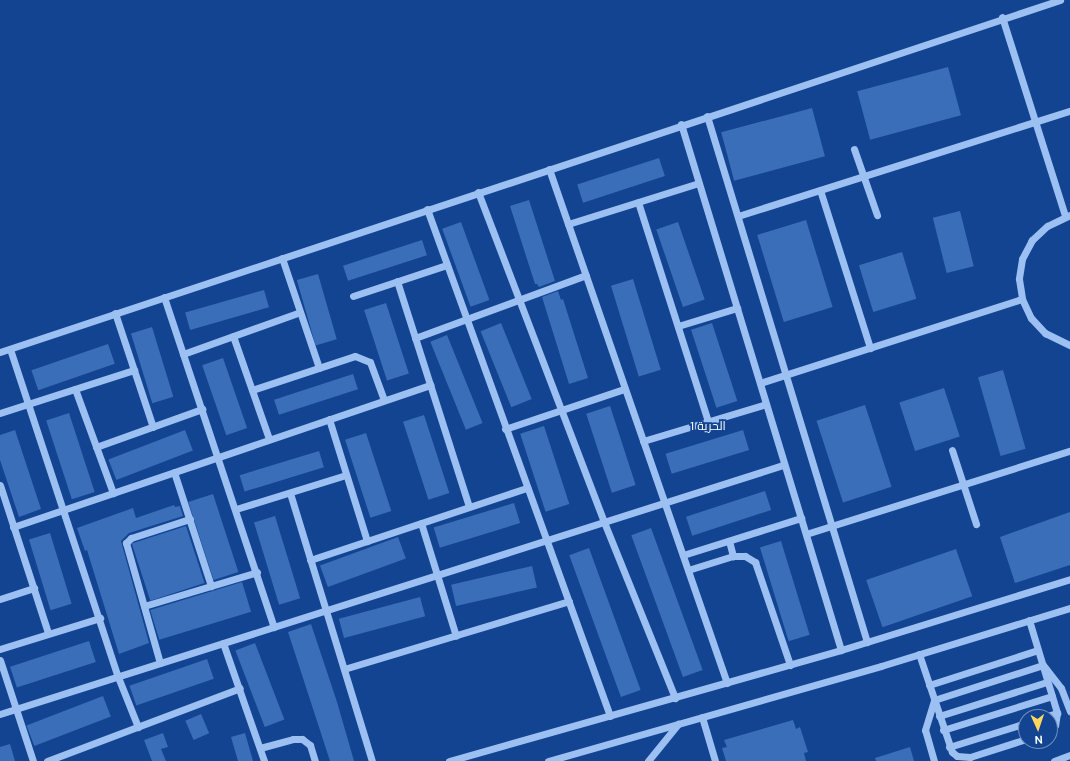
<!DOCTYPE html>
<html>
<head>
<meta charset="utf-8">
<style>
	body { margin:0 }
	#map { position:relative; width:1070px; height:761px; overflow:hidden; background:#124491; font-family:"DM Sans",Cairo,sans-serif }
	div>[style] { position:absolute }
	.building>* { inset:0; background:#3a6eb9; transform-origin:0 0 }
	.minor>* { height:7px; margin:-3.5px; padding:0 3.5px; transform-origin:3.5px; border-radius:3.5px; background:#9dc0f2 }
	span { translate:-50% -50%; white-space:nowrap; text-align:center; line-height:1.15; -webkit-text-stroke:3.5px #124491; paint-order:stroke }
	.neighbourhood-label { font-size:12px; color:#fff }
	.north { position:absolute; left:1018px; top:709px; width:40px; height:40px; box-sizing:border-box; background:#124491; border:1px solid #718fbd; border-radius:50%; rotate:177deg; font-size:11px; font-weight:700; line-height:16px; text-align:center; color:#fff }
	.north::after { content:''; display:block; margin:auto; width:14px; height:18px; background:#ffd75f; clip-path:polygon(50% 0,100% 100%,50% 72%,0 100%) }
</style>
</head>
<body>
<div id="map">
	<div class="building">
		<div style="left:948px;top:67px;width:50px;height:94px;rotate:75deg"></div>
		<div style="left:812px;top:108px;width:50px;height:94px;rotate:75deg"></div>
		<div style="left:659px;top:158px;width:19px;height:86px;rotate:72deg"></div>
		<div style="clip-path:polygon(529px 200px,555px 281px,539px 287px,537px 284px,535px 284px,510px 206px)"></div>
		<div style="left:960px;top:211px;width:57px;height:28px;rotate:76deg"></div>
		<div style="left:806px;top:220px;width:91px;height:51px;rotate:73deg"></div>
		<div style="left:461px;top:222px;width:83px;height:20px;rotate:70deg"></div>
		<div style="left:678px;top:222px;width:82px;height:23px;rotate:71deg"></div>
		<div style="left:422px;top:240px;width:16px;height:83px;rotate:72deg"></div>
		<div style="left:902px;top:252px;width:49px;height:45px;rotate:73deg"></div>
		<div style="left:318px;top:274px;width:68px;height:22px;rotate:74deg"></div>
		<div style="left:633px;top:279px;width:95px;height:23px;rotate:73deg"></div>
		<div style="left:264px;top:290px;width:18px;height:82px;rotate:74deg"></div>
		<div style="clip-path:polygon(558px 291px,561px 300px,563px 299px,588px 378px,569px 384px,542px 297px)"></div>
		<div style="left:386px;top:303px;width:74px;height:23px;rotate:72deg"></div>
		<div style="left:501px;top:323px;width:82px;height:22px;rotate:68deg"></div>
		<div style="left:712px;top:323px;width:82px;height:22px;rotate:72deg"></div>
		<div style="left:152px;top:327px;width:73px;height:22px;rotate:73deg"></div>
		<div style="left:447px;top:335px;width:95px;height:18px;rotate:68deg"></div>
		<div style="left:108px;top:344px;width:21px;height:81px;rotate:71deg"></div>
		<div style="left:223px;top:358px;width:74px;height:22px;rotate:71deg"></div>
		<div style="left:1003px;top:370px;width:82px;height:26px;rotate:74deg"></div>
		<div style="left:353px;top:374px;width:16px;height:83px;rotate:72deg"></div>
		<div style="left:944px;top:388px;width:51px;height:47px;rotate:72deg"></div>
		<div style="left:865px;top:405px;width:86px;height:51px;rotate:72deg"></div>
		<div style="left:610px;top:406px;width:83px;height:25px;rotate:72deg"></div>
		<div style="left:69px;top:413px;width:83px;height:24px;rotate:72deg"></div>
		<div style="left:424px;top:415px;width:82px;height:22px;rotate:72deg"></div>
		<div style="left:544px;top:426px;width:82px;height:25px;rotate:72deg"></div>
		<div style="clip-path:polygon(15px 430px,41px 509px,19px 517px,0 460px,0 435px)"></div>
		<div style="left:185px;top:430px;width:22px;height:82px;rotate:69deg"></div>
		<div style="left:743px;top:430px;width:21px;height:81px;rotate:73deg"></div>
		<div style="left:366px;top:433px;width:82px;height:22px;rotate:72deg"></div>
		<div style="left:319px;top:451px;width:17px;height:83px;rotate:73deg"></div>
		<div style="left:765px;top:491px;width:20px;height:83px;rotate:72deg"></div>
		<div style="left:213px;top:494px;width:82px;height:26px;rotate:72deg"></div>
		<div style="left:514px;top:503px;width:21px;height:84px;rotate:73deg"></div>
		<div style="clip-path:polygon(174px 505px,175px 507px,180px 506px,183px 516px,129px 533px,121px 541px,149px 643px,119px 654px,87px 550px,85px 551px,77px 528px,133px 508px,136px 518px)"></div>
		<div style="clip-path:polygon(1070px 512px,1070px 565px,1015px 583px,1000px 537px)"></div>
		<div style="left:275px;top:516px;width:86px;height:22px;rotate:73deg"></div>
		<div style="left:186px;top:526px;width:60px;height:57px;rotate:72deg"></div>
		<div style="left:651px;top:528px;width:151px;height:21px;rotate:70deg"></div>
		<div style="left:50px;top:533px;width:74px;height:22px;rotate:73deg"></div>
		<div style="left:398px;top:537px;width:23px;height:83px;rotate:70deg"></div>
		<div style="left:781px;top:541px;width:98px;height:22px;rotate:73deg"></div>
		<div style="left:589px;top:548px;width:151px;height:21px;rotate:70deg"></div>
		<div style="left:956px;top:549px;width:50px;height:95px;rotate:71deg"></div>
		<div style="left:532px;top:566px;width:22px;height:83px;rotate:77deg"></div>
		<div style="left:242px;top:582px;width:31px;height:96px;rotate:73deg"></div>
		<div style="left:420px;top:597px;width:20px;height:84px;rotate:75deg"></div>
		<div style="clip-path:polygon(311px 624px,337px 702px,354px 761px,330px 761px,288px 632px)"></div>
		<div style="left:89px;top:641px;width:22px;height:83px;rotate:72deg"></div>
		<div style="left:255px;top:643px;width:82px;height:21px;rotate:69deg"></div>
		<div style="left:207px;top:659px;width:21px;height:82px;rotate:71deg"></div>
		<div style="left:103px;top:696px;width:22px;height:82px;rotate:69deg"></div>
		<div style="left:201px;top:714px;width:21px;height:17px;rotate:67deg"></div>
		<div style="clip-path:polygon(793px 720px,796px 729px,800px 727px,808px 752px,804px 753px,806px 761px,726px 761px,722px 748px,727px 747px,724px 740px)"></div>
		<div style="clip-path:polygon(163px 733px,168px 747px,161px 749px,166px 761px,152px 761px,144px 740px)"></div>
		<div style="clip-path:polygon(245px 733px,253px 761px,238px 761px,231px 737px)"></div>
		<div style="clip-path:polygon(10px 744px,15px 761px,0 761px,0 747px)"></div>
		<div style="clip-path:polygon(910px 747px,914px 761px,876px 761px,875px 758px)"></div>
	</div>
	<div class="minor">
		<div style="left:1002px;top:17px;width:209px;rotate:72.4deg"></div>
		<div style="left:707px;top:116px;width:550px;rotate:73.08deg"></div>
		<div style="left:681px;top:124px;width:550px;rotate:73.08deg"></div>
		<div style="left:854px;top:149px;width:70px;rotate:70.8deg"></div>
		<div style="left:549px;top:169px;width:544px;rotate:70.9deg"></div>
		<div style="left:820px;top:190px;width:166px;rotate:72.4deg"></div>
		<div style="left:478px;top:192px;width:353px;rotate:69.1deg"></div>
		<div style="left:604px;top:522px;width:190px;rotate:68deg"></div>
		<div style="left:638px;top:202px;width:230px;rotate:72.3deg"></div>
		<div style="left:427px;top:209px;width:539px;rotate:70.15deg"></div>
		<div style="left:1070px;top:215px;width:25px;rotate:154deg"></div>
		<div style="left:1047px;top:226px;width:21px;rotate:137deg"></div>
		<div style="left:1032px;top:240px;width:21px;rotate:118deg"></div>
		<div style="left:1022px;top:259px;width:20px;rotate:99deg"></div>
		<div style="left:1019px;top:279px;width:20px;rotate:81deg"></div>
		<div style="left:1022px;top:299px;width:21px;rotate:65deg"></div>
		<div style="left:1031px;top:318px;width:21px;rotate:47deg"></div>
		<div style="left:1045px;top:333px;width:28px;rotate:26deg"></div>
		<div style="left:738px;top:216px;width:348px;rotate:-17.6deg"></div>
		<div style="left:568px;top:224px;width:137px;rotate:-17.4deg"></div>
		<div style="left:282px;top:258px;width:116px;rotate:71.4deg"></div>
		<div style="left:397px;top:281px;width:237px;rotate:72.3deg"></div>
		<div style="left:353px;top:296px;width:99px;rotate:-18.3deg"></div>
		<div style="left:164px;top:297px;width:348px;rotate:71.6deg"></div>
		<div style="left:115px;top:313px;width:120px;rotate:71.6deg"></div>
		<div style="left:678px;top:326px;width:62px;rotate:-17deg"></div>
		<div style="left:233px;top:336px;width:109px;rotate:70.7deg"></div>
		<div style="left:415px;top:338px;width:182px;rotate:-20.2deg"></div>
		<div style="left:10px;top:349px;width:345px;rotate:71.8deg"></div>
		<div style="left:118px;top:677px;width:54px;rotate:68.2deg"></div>
		<div style="left:0;top:352px;width:1117px;rotate:-18.37deg"></div>
		<div style="left:183px;top:354px;width:124px;rotate:-19.7deg"></div>
		<div style="left:760px;top:383px;width:275px;rotate:-17.8deg"></div>
		<div style="left:75px;top:389px;width:111px;rotate:69.9deg"></div>
		<div style="left:252px;top:390px;width:108px;rotate:-18.3deg"></div>
		<div style="left:355px;top:356px;width:16px;rotate:22deg"></div>
		<div style="left:370px;top:362px;width:40px;rotate:69.8deg"></div>
		<div style="left:0;top:413px;width:141px;rotate:-17.8deg"></div>
		<div style="left:329px;top:419px;width:128px;rotate:72.7deg"></div>
		<div style="left:505px;top:429px;width:126px;rotate:-18.6deg"></div>
		<div style="left:643px;top:441px;width:128px;rotate:-16.7deg"></div>
		<div style="left:96px;top:447px;width:113px;rotate:-19.7deg"></div>
		<div style="left:952px;top:450px;width:78px;rotate:72deg"></div>
		<div style="left:174px;top:472px;width:120px;rotate:72deg"></div>
		<div style="left:0;top:485px;width:156px;rotate:72deg"></div>
		<div style="left:290px;top:493px;width:280px;rotate:73deg"></div>
		<div style="left:236px;top:509px;width:115px;rotate:-17.2deg"></div>
		<div style="left:421px;top:523px;width:118px;rotate:72.8deg"></div>
		<div style="left:13px;top:527px;width:441px;rotate:-18.8deg"></div>
		<div style="left:806px;top:534px;width:277px;rotate:-17.5deg"></div>
		<div style="left:729px;top:541px;width:16px;rotate:75deg"></div>
		<div style="left:683px;top:555px;width:124px;rotate:-17.4deg"></div>
		<div style="left:310px;top:560px;width:229px;rotate:-18.4deg"></div>
		<div style="left:688px;top:570px;width:47px;rotate:-17.3deg"></div>
		<div style="left:733px;top:556px;width:12px"></div>
		<div style="left:745px;top:556px;width:12px;rotate:31deg"></div>
		<div style="left:755px;top:562px;width:109px;rotate:71.2deg"></div>
		<div style="left:0;top:599px;width:36px;rotate:-18deg"></div>
		<div style="left:144px;top:606px;width:118px;rotate:-16.7deg"></div>
		<div style="left:1029px;top:620px;width:97px;rotate:73.2deg"></div>
		<div style="left:1057px;top:713px;width:12px;rotate:99deg"></div>
		<div style="left:1055px;top:725px;width:7px;rotate:135deg"></div>
		<div style="left:223px;top:643px;width:125px;rotate:70.8deg"></div>
		<div style="left:0;top:649px;width:105px;rotate:-17.2deg"></div>
		<div style="left:919px;top:654px;width:103px;rotate:71.4deg"></div>
		<div style="left:952px;top:752px;width:6px;rotate:39deg"></div>
		<div style="left:957px;top:756px;width:13px;rotate:4deg"></div>
		<div style="left:970px;top:757px;width:59px;rotate:-17.8deg"></div>
		<div style="left:0;top:660px;width:106px;rotate:71.9deg"></div>
		<div style="left:160px;top:663px;width:125px;rotate:-105.8deg"></div>
		<div style="left:126px;top:543px;width:7px;rotate:-45deg"></div>
		<div style="left:131px;top:538px;width:62px;rotate:-17.9deg"></div>
		<div style="left:344px;top:669px;width:235px;rotate:-16.8deg"></div>
		<div style="left:929px;top:685px;width:114px;rotate:-17.8deg"></div>
		<div style="left:0;top:714px;width:822px;rotate:-17.64deg"></div>
		<div style="left:939px;top:716px;width:113px;rotate:-17.5deg"></div>
		<div style="left:702px;top:717px;width:46px;rotate:73.5deg"></div>
		<div style="left:1044px;top:717px;width:14px;rotate:-17deg"></div>
		<div style="left:943px;top:730px;width:114px;rotate:-17.3deg"></div>
		<div style="left:949px;top:747px;width:81px;rotate:-17.3deg"></div>
		<div style="left:260px;top:748px;width:34px;rotate:-15deg"></div>
		<div style="left:293px;top:739px;width:9px"></div>
		<div style="left:302px;top:739px;width:10px;rotate:37deg"></div>
		<div style="left:310px;top:745px;width:17px;rotate:73deg"></div>
		<div style="left:47px;top:761px;width:206px;rotate:-20.7deg"></div>
		<div style="left:449px;top:761px;width:407px;rotate:-15.8deg"></div>
		<div style="left:841px;top:650px;width:240px;rotate:-17.2deg"></div>
		<div style="left:548px;top:761px;width:346px;rotate:-15.9deg"></div>
		<div style="left:881px;top:666px;width:198px;rotate:-17.1deg"></div>
		<div style="left:648px;top:761px;width:48px;rotate:-51deg"></div>
		<div style="left:934px;top:761px;width:32px;rotate:-106deg"></div>
		<div style="left:925px;top:730px;width:31px;rotate:-73deg"></div>
		<div style="left:934px;top:700px;width:114px;rotate:-17.8deg"></div>
		<div style="left:1043px;top:665px;width:29px;rotate:52deg"></div>
		<div style="left:1061px;top:688px;width:25px;rotate:69deg"></div>
		<div style="left:1054px;top:761px;width:17px;rotate:-21deg"></div>
	</div>
	<div class="neighbourhood-label">
		<span style="left:708px;top:427px">الحرية 1</span>
	</div>
	<div class="north">N</div>
</div>
</body>
</html>
